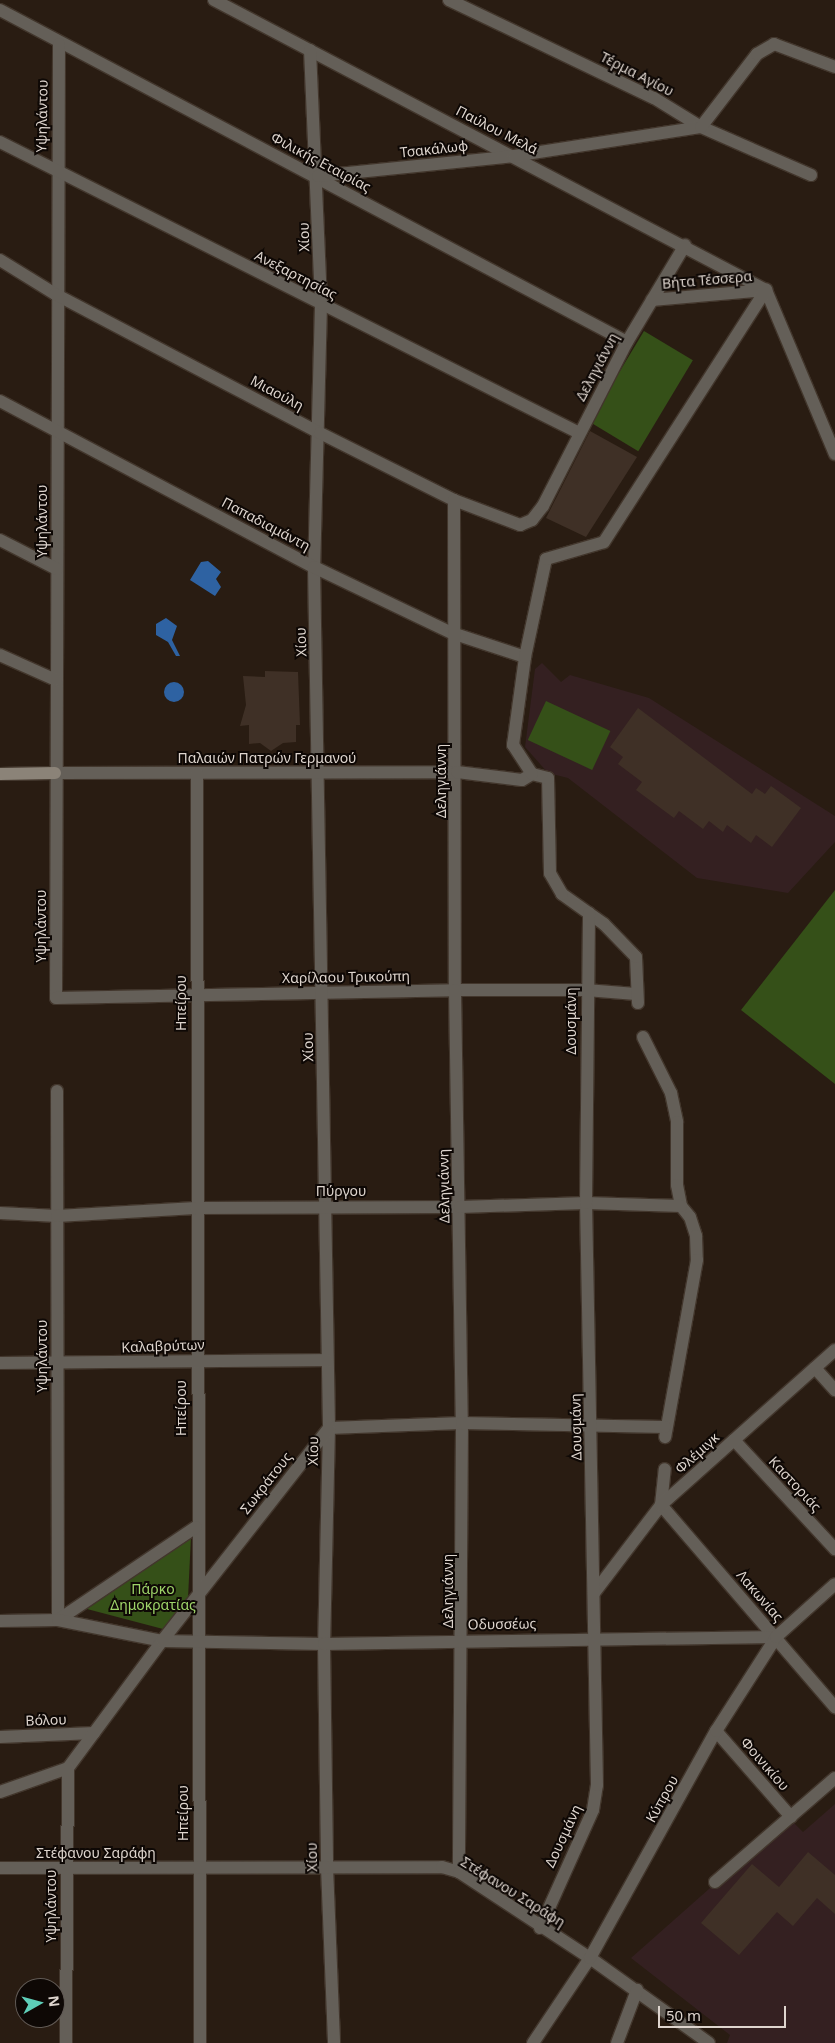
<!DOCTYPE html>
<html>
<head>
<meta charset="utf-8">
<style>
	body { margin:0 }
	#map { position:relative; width:835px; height:2043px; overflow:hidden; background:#291c12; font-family:"Noto Sans",sans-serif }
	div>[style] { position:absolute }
	.education>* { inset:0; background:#342021 }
	.green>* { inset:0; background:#355018; transform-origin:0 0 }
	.water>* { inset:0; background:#2e62a2 }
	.round { border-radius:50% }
	.building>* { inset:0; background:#3f3026 }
	.roads { filter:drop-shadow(1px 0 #42362c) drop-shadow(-1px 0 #42362c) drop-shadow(0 1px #42362c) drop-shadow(0 -1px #42362c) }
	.street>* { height:12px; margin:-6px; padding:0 6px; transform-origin:6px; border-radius:6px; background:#645f58 }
	.secondary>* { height:12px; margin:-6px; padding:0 6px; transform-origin:6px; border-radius:6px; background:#8b8378 }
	span { translate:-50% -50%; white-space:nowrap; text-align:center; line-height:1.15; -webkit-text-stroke:4px #0e0805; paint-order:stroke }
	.street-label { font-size:14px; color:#ded5ce }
	.park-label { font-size:14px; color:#9ed469 }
	.north { position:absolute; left:15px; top:1978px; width:50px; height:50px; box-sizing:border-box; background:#0e0805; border:1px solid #615a55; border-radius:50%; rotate:83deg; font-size:14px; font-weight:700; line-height:20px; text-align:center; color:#ded5ce }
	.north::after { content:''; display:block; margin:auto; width:18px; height:22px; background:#5eceb8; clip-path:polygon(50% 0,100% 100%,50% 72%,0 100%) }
	.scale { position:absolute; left:658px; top:2006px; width:128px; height:22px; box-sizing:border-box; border:2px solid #ded5ce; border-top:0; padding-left:6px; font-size:15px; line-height:18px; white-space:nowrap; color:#ded5ce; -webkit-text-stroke:4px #0e0805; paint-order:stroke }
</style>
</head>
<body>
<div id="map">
	<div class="education">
		<div style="clip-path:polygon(542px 663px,561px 682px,570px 675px,649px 698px,835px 816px,835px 842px,788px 893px,697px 878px,568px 778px,548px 773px,525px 747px,535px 669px)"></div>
		<div style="clip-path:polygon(835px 1804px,835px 2043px,727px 2043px,730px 2035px,631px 1958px,789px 1818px,803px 1832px)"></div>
	</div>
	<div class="green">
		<div style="left:644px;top:331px;width:57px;height:106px;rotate:31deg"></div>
		<div style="left:546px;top:701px;width:71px;height:43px;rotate:25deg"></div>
		<div style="clip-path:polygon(835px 890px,835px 1084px,741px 1010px)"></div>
		<div style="clip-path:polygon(191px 1537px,188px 1598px,163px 1629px,87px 1609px)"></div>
	</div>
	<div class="water">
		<div style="clip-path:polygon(208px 561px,221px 572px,216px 579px,221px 587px,215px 596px,190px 580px,201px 562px)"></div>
		<div style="clip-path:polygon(166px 618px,177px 626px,172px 640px,180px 656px,176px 656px,168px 642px,156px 635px,156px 624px)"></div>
		<div class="round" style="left:164px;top:682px;width:20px;height:20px"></div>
	</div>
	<div class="building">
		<div style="clip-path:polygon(590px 431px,637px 457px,586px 537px,546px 518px)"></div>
		<div style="clip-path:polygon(265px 671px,298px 672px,300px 725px,296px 725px,296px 742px,283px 743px,271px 751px,260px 743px,249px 744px,249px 725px,240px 726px,246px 705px,243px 676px,265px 677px)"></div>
		<div style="clip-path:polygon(638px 708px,752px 794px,756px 788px,765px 794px,771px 786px,801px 808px,772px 847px,756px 835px,751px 843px,727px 825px,723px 832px,709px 821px,703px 829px,679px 811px,674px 818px,636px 790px,642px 782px,618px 764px,623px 757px,610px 747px)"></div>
		<div style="clip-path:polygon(808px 1852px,835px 1875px,835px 1914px,817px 1898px,793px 1926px,777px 1912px,739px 1955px,701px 1923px,752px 1864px,779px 1887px)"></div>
	</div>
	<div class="roads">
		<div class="street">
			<div style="left:214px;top:0;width:624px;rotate:27.72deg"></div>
			<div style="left:449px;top:0;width:227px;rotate:25.6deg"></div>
			<div style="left:654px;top:98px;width:55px;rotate:31.7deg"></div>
			<div style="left:701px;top:127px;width:120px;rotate:23.6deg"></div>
			<div style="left:0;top:10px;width:709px;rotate:27.9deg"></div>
			<div style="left:59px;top:44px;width:954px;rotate:90.18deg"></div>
			<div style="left:56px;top:998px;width:399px;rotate:-1.1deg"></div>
			<div style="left:455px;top:990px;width:131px"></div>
			<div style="left:586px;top:990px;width:50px;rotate:4.6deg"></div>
			<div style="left:310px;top:50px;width:255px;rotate:87.5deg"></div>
			<div style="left:321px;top:305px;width:262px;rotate:91.5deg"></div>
			<div style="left:314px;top:567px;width:861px;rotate:89deg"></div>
			<div style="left:329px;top:1428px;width:216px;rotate:91.3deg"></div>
			<div style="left:324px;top:1644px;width:223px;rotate:89.2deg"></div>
			<div style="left:327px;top:1867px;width:176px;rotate:87.7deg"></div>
			<div style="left:0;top:142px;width:648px;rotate:26.68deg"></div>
			<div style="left:318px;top:176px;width:197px;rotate:-5.8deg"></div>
			<div style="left:514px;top:156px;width:189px;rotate:-8.8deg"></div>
			<div style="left:701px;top:127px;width:92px;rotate:-52.5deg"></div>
			<div style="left:757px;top:54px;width:20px;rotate:-30deg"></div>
			<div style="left:774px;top:44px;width:65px;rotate:20.7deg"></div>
			<div style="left:0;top:260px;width:65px;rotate:31.7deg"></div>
			<div style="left:55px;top:294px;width:299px;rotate:27.7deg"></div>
			<div style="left:320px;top:433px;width:150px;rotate:26.6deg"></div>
			<div style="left:454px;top:500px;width:71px;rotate:20.7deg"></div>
			<div style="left:520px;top:525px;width:13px;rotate:-23deg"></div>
			<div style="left:532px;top:520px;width:18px;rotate:-52deg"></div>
			<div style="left:543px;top:506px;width:184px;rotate:-62.9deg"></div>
			<div style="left:627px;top:342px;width:113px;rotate:-59.1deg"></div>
			<div style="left:766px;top:290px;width:178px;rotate:67.2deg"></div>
			<div style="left:652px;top:300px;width:114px;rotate:-5deg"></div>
			<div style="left:0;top:401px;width:355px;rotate:27.9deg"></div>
			<div style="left:314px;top:567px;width:153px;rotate:25.6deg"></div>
			<div style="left:452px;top:633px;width:77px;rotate:18.2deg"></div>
			<div style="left:454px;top:500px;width:490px;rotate:89.9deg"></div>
			<div style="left:455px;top:990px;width:433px;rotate:89.1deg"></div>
			<div style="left:462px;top:1423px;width:449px;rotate:90.4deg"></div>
			<div style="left:0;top:540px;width:64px;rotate:27deg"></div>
			<div style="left:0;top:655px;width:61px;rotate:24.1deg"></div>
			<div style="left:55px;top:773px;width:402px;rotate:-0.1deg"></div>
			<div style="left:457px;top:772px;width:65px;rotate:7deg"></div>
			<div style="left:522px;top:780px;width:12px;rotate:-31deg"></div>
			<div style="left:197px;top:773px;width:1270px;rotate:89.86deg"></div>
			<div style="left:638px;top:1003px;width:46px;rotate:-92.5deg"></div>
			<div style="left:636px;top:957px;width:46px;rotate:-134.1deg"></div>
			<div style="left:604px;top:924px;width:52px;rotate:-144.5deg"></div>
			<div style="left:562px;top:894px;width:24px;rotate:-120deg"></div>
			<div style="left:550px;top:873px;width:95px;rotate:-91.2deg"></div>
			<div style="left:548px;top:778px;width:16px;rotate:-166deg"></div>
			<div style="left:532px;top:774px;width:35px;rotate:-123deg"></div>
			<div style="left:513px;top:745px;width:89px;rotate:-82.2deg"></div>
			<div style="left:525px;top:657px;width:100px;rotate:-77.9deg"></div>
			<div style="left:546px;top:559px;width:60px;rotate:-16.3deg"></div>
			<div style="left:604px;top:542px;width:300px;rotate:-57.3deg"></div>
			<div style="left:643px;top:1037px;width:63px;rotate:63.4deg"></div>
			<div style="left:671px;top:1093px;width:30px;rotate:78deg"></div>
			<div style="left:677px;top:1122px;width:63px;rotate:90deg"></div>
			<div style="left:677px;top:1185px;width:21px;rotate:79deg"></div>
			<div style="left:681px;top:1206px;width:14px;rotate:51deg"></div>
			<div style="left:690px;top:1217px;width:20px;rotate:72deg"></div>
			<div style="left:696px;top:1236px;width:24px;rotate:88deg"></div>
			<div style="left:697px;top:1260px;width:180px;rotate:100.2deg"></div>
			<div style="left:57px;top:1091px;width:529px;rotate:89.89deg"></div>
			<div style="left:0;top:1213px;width:57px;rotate:3deg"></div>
			<div style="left:57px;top:1216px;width:139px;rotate:-3.3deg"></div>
			<div style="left:196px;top:1208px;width:264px;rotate:-0.2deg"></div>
			<div style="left:460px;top:1207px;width:126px;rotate:-1.8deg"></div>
			<div style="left:586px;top:1203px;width:95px;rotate:1.8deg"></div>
			<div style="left:0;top:1363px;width:327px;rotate:-0.5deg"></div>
			<div style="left:815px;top:1368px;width:30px;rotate:48deg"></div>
			<div style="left:329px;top:1428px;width:133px;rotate:-2.2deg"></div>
			<div style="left:462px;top:1423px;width:203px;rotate:1.1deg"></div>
			<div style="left:734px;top:1440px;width:149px;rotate:47.2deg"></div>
			<div style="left:661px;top:1505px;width:267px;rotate:49.3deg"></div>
			<div style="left:661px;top:1505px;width:36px;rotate:-84deg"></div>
			<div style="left:594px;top:1593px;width:111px;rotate:-52.7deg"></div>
			<div style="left:661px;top:1505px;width:233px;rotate:-41.7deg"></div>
			<div style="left:58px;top:1620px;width:166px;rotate:-34deg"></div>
			<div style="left:0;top:1621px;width:58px;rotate:-1deg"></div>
			<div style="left:58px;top:1620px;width:106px;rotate:11.4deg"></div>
			<div style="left:162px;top:1641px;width:162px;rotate:1.1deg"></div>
			<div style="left:324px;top:1644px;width:452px;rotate:-0.9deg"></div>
			<div style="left:716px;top:1731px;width:114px;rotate:48.9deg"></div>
			<div style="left:0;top:1737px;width:94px;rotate:-2.4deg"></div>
			<div style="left:0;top:1792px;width:72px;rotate:-19.4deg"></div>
			<div style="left:68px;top:1768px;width:158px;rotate:-53.5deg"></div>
			<div style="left:162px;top:1641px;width:271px;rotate:-51.9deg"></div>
			<div style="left:0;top:1868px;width:442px;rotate:-0.1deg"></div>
			<div style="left:442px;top:1867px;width:18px;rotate:16deg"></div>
			<div style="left:459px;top:1872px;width:157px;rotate:33.3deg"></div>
			<div style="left:590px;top:1958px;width:146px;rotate:35.5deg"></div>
			<div style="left:715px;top:1882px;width:159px;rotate:-40.9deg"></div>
			<div style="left:540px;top:1928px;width:129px;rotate:-65.8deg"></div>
			<div style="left:593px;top:1810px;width:25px;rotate:-81deg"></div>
			<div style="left:597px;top:1785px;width:582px;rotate:-91.08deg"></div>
			<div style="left:586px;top:1203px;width:290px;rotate:-89.4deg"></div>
			<div style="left:66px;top:2043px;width:275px;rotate:-89.6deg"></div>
			<div style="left:533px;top:2043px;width:102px;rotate:-56.2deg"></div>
			<div style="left:590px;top:1958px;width:260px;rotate:-61deg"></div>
			<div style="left:716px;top:1731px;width:112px;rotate:-57.4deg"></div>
			<div style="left:776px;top:1637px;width:79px;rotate:-41.9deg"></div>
			<div style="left:617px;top:2043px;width:57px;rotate:-69.3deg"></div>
		</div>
		<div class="secondary">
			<div style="left:0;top:774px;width:55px;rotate:-1deg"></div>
		</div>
	</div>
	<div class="street-label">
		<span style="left:637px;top:74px;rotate:27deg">Τέρμα Αγίου</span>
		<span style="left:42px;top:116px;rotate:-89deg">Υψηλάντου</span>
		<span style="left:497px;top:130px;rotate:27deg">Παύλου Μελά</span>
		<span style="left:434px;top:149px;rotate:-6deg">Τσακάλωφ</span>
		<span style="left:321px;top:162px;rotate:28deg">Φιλικής Εταιρίας</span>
		<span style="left:304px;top:237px;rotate:-91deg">Χίου</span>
		<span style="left:296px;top:275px;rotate:27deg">Ανεξαρτησίας</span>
		<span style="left:707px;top:280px;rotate:-5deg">Βήτα Τέσσερα</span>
		<span style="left:597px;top:367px;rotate:-62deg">Δεληγιάννη</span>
		<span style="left:277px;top:393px;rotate:28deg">Μιαούλη</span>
		<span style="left:42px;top:521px;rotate:-90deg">Υψηλάντου</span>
		<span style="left:266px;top:524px;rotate:28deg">Παπαδιαμάντη</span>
		<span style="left:301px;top:642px;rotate:-92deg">Χίου</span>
		<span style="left:267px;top:758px">Παλαιών Πατρών Γερμανού</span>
		<span style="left:441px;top:781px;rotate:-90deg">Δεληγιάννη</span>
		<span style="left:41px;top:926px;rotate:-90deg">Υψηλάντου</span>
		<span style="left:346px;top:977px;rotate:-1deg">Χαρίλαου Τρικούπη</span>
		<span style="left:181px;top:1003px;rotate:-90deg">Ηπείρου</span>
		<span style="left:571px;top:1021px;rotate:-90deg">Δουσμάνη</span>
		<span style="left:308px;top:1047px;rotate:-91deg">Χίου</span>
		<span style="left:444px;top:1186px;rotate:-91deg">Δεληγιάννη</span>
		<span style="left:341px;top:1191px">Πύργου</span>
		<span style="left:163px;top:1346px;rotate:-2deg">Καλαβρύτων</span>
		<span style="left:42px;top:1356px;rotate:-90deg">Υψηλάντου</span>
		<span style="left:181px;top:1408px;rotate:-90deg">Ηπείρου</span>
		<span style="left:576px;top:1427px;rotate:-91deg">Δουσμάνη</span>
		<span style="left:313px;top:1451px;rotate:-89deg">Χίου</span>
		<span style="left:697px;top:1453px;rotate:-42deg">Φλέμιγκ</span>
		<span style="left:266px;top:1483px;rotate:-52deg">Σωκράτους</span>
		<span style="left:795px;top:1484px;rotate:47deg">Καστοριάς</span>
		<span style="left:448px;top:1591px;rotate:-90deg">Δεληγιάννη</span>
		<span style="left:760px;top:1596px;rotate:49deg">Λακωνίας</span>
		<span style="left:502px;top:1624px;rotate:-1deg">Οδυσσέως</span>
		<span style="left:46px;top:1720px;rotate:-2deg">Βόλου</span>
		<span style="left:765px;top:1764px;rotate:49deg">Φοινικίου</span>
		<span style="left:662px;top:1799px;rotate:-61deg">Κύπρου</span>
		<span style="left:183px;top:1813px;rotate:-90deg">Ηπείρου</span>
		<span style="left:563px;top:1836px;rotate:-65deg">Δουσμάνη</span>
		<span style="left:96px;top:1853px">Στέφανου Σαράφη</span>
		<span style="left:312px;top:1857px;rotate:-91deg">Χίου</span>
		<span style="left:513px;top:1892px;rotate:32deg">Στέφανου Σαράφη</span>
		<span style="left:51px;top:1906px;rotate:-90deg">Υψηλάντου</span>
	</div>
	<div class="park-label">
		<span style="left:153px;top:1597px">Πάρκο<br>Δημοκρατίας</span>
	</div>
	<div class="north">N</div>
	<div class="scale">50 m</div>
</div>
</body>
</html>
